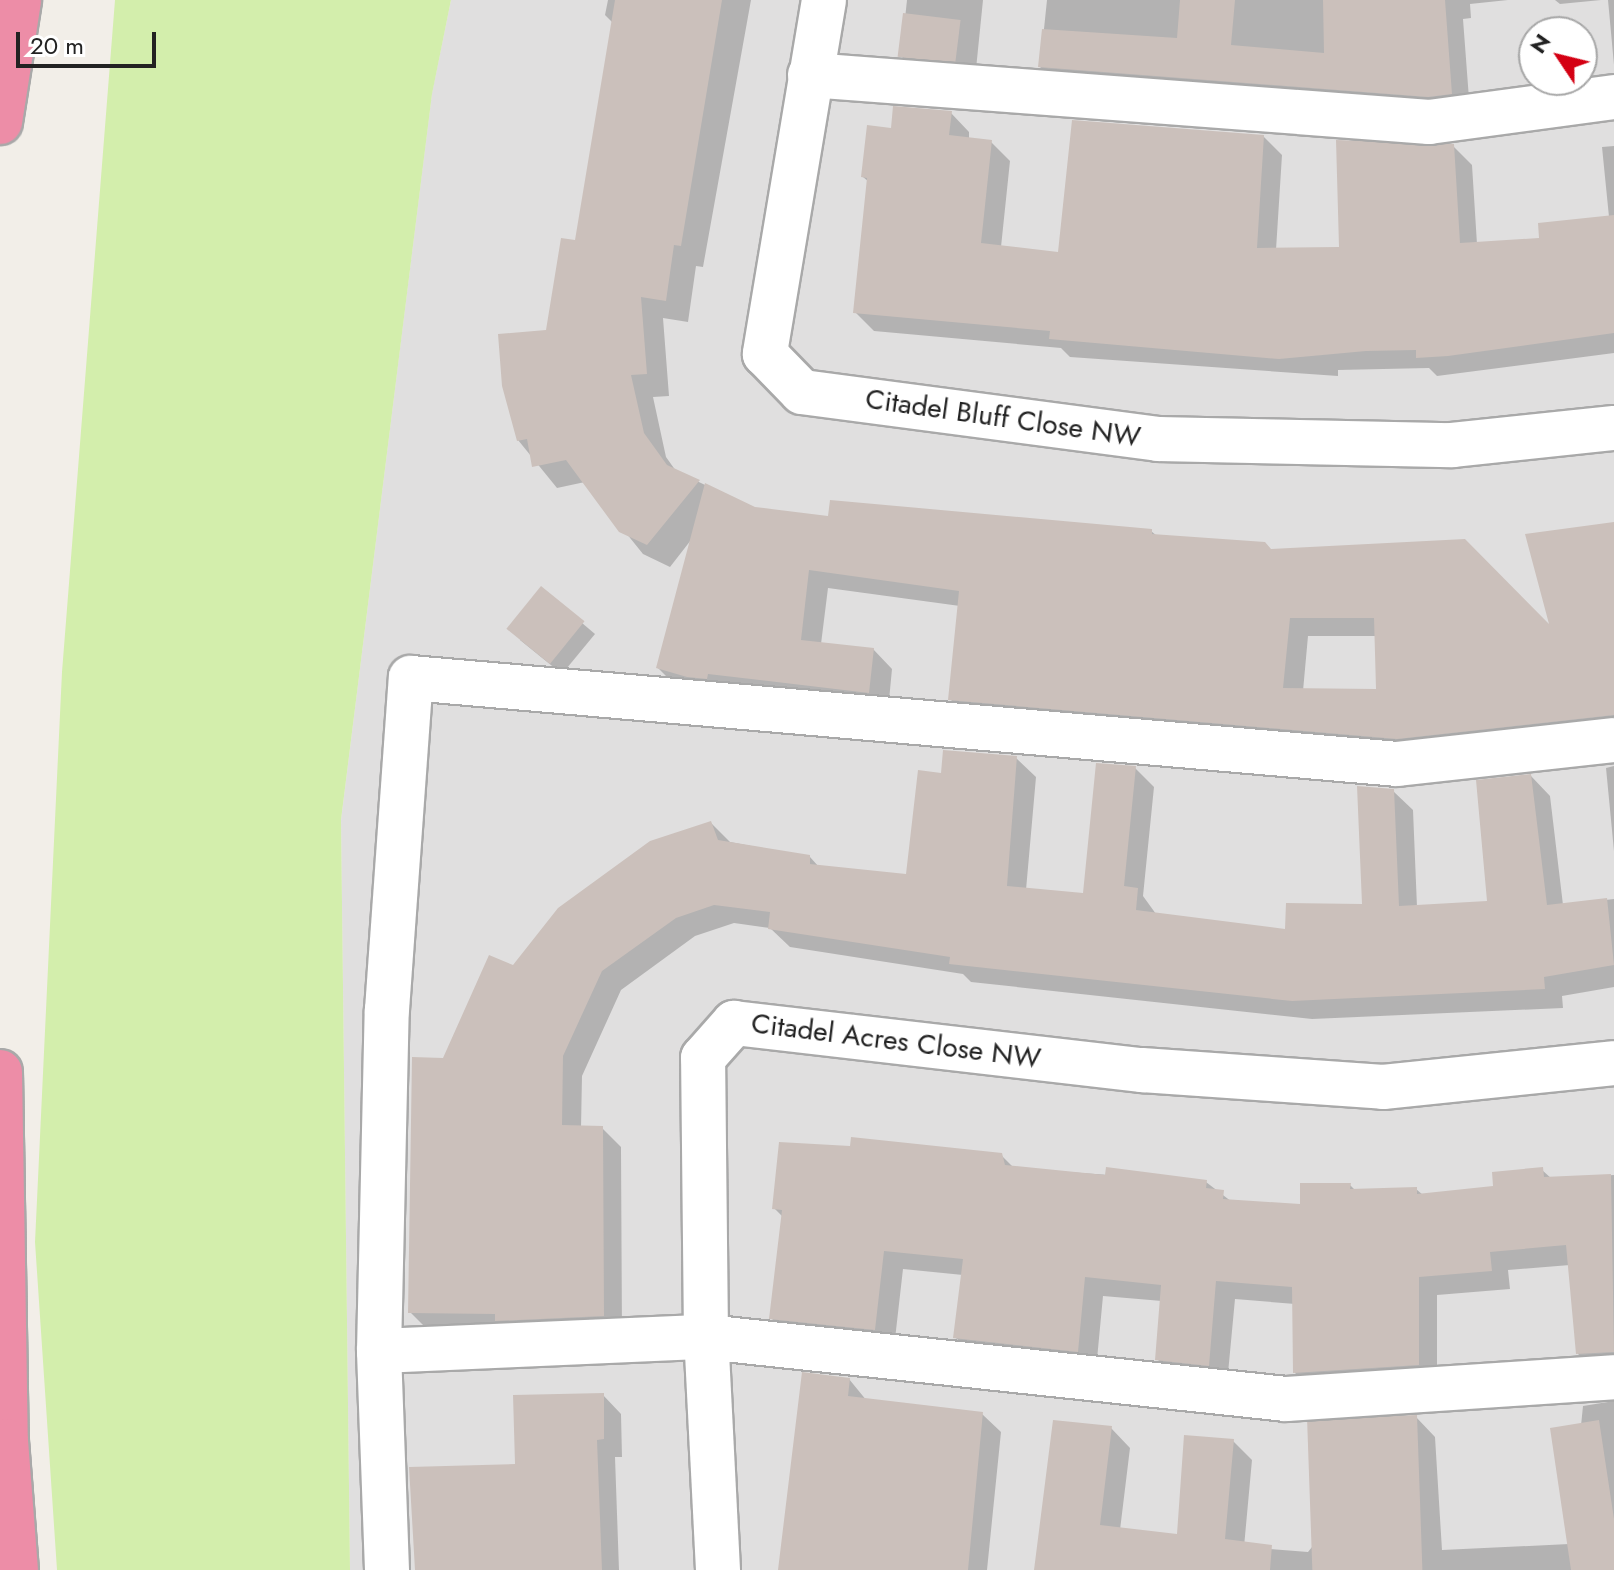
<!DOCTYPE html>
<html>
<head>
<meta charset="utf-8">
<style>
	body { margin:0 }
	#map { position:relative; width:1614px; height:1570px; overflow:hidden; background:#f2eee8; font-family:Jost,sans-serif }
	div>[style] { position:absolute }
	.residential>* { inset:0; background:#e0dfdf }
	.grass>* { inset:0; background:#d3eeac }
	.shadow>* { inset:0; background:#0003 }
	.building>* { inset:0; background:#cbc0bb; transform-origin:0 0 }
	.roads { filter:drop-shadow(2px 0 #a9a9a9) drop-shadow(-2px 0 #a9a9a9) drop-shadow(0 2px #a9a9a9) drop-shadow(0 -2px #a9a9a9) }
	.minor>* { height:44px; margin:-22px; padding:0 22px; transform-origin:22px; border-radius:22px; background:#fff }
	.highway>* { height:44px; margin:-22px; padding:0 22px; transform-origin:22px; border-radius:22px; background:#ed8da7 }
	span { translate:-50% -50%; white-space:nowrap; text-align:center; line-height:1.15; -webkit-text-stroke:8px #fff; paint-order:stroke }
	.street-label { font-size:28px; color:#222 }
	.north { position:absolute; left:1518px; top:16px; width:80px; height:80px; box-sizing:border-box; background:#fff; border:2px solid #a7a7a7; border-radius:50%; rotate:305deg; font-size:22px; font-weight:700; line-height:32px; text-align:center; color:#222 }
	.north::after { content:''; display:block; margin:auto; width:28px; height:36px; background:#d40013; clip-path:polygon(50% 0,100% 100%,50% 72%,0 100%) }
	.scale { position:absolute; left:16px; top:32px; width:140px; height:36px; box-sizing:border-box; border:4px solid #222; border-top:0; padding-left:10px; font-size:24px; line-height:28px; white-space:nowrap; color:#222; -webkit-text-stroke:6px #fff; paint-order:stroke }
</style>
</head>
<body>
<div id="map">
	<div class="residential">
		<div style="clip-path:polygon(evenodd,451px 0,1614px 0,1614px 1570px,350px 1570px,341px 820px,432px 93px,451px 0,1534px 32px,1582px 32px,1582px 80px,1534px 80px,1534px 32px)"></div>
	</div>
	<div class="grass">
		<div style="clip-path:polygon(115px 0,451px 0,432px 94px,341px 820px,350px 1570px,57px 1570px,35px 1242px,62px 672px)"></div>
	</div>
	<div class="shadow">
		<div style="clip-path:polygon(evenodd,608px 0,751px 0,703px 267px,696px 266px,688px 322px,663px 318px,669px 396px,653px 397px,666px 457px,676px 471px,755px 509px,830px 518px,1151px 531px,1157px 536px,1271px 551px,1553px 630px,1614px 526px,1614px 738px,1417px 757px,969px 718px,950px 699px,960px 606px,828px 588px,821px 644px,873px 649px,892px 669px,888px 711px,677px 687px,658px 668px,691px 540px,670px 567px,643px 554px,585px 482px,557px 488px,518px 440px,577px 243px,613px 23px,605px 15px,608px 0,1308px 636px,1376px 636px,1378px 691px,1303px 691px,1308px 636px)"></div>
		<div style="clip-path:polygon(907px 0,983px 0,975px 79px,920px 75px,901px 56px)"></div>
		<div style="clip-path:polygon(1047px 0,1508px 0,1470px 4px,1471px 18px,1463px 19px,1470px 112px,1059px 85px,1040px 67px)"></div>
		<div style="clip-path:polygon(1555px 0,1601px 0,1560px 4px)"></div>
		<div style="clip-path:polygon(1608px 0,1614px 0,1614px 65px)"></div>
		<div style="clip-path:polygon(951px 113px,969px 132px,969px 139px,991px 142px,1010px 161px,1001px 247px,1060px 254px,1263px 136px,1282px 155px,1276px 250px,1341px 249px,1453px 146px,1472px 165px,1477px 244px,1541px 240px,1609px 217px,1602px 147px,1614px 146px,1614px 353px,1437px 376px,1429px 368px,1338px 370px,1338px 376px,1070px 357px,1061px 348px,874px 331px,855px 312px,869px 182px,863px 177px,893px 130px)"></div>
		<div style="clip-path:polygon(542px 589px,595px 634px,562px 674px,520px 640px)"></div>
		<div style="clip-path:polygon(1016px 758px,1036px 777px,1026px 890px,1084px 896px,1135px 768px,1154px 787px,1143px 896px,1156px 914px,1287px 931px,1364px 906px,1393px 791px,1413px 810px,1417px 907px,1489px 903px,1531px 776px,1550px 796px,1563px 905px,1614px 899px,1614px 987px,1562px 996px,1563px 1008px,1312px 1019px,971px 982px,963px 974px,790px 947px,770px 928px,734px 923px,695px 936px,621px 990px,582px 1076px,581px 1128px,602px 1128px,621px 1147px,622px 1335px,429px 1331px,410px 1312px,444px 1060px,513px 968px,711px 823px,730px 842px,810px 857px,819px 867px,907px 876px,942px 775px)"></div>
		<div style="clip-path:polygon(1614px 766px,1614px 851px,1606px 768px)"></div>
		<div style="clip-path:polygon(1001px 1155px,1014px 1168px,1206px 1182px,1232px 1202px,1302px 1206px,1350px 1185px,1356px 1191px,1416px 1189px,1423px 1195px,1495px 1188px,1542px 1170px,1552px 1179px,1614px 1175px,1614px 1372px,1598px 1373px,1578px 1354px,1570px 1265px,1508px 1270px,1510px 1289px,1437px 1295px,1437px 1384px,1314px 1392px,1295px 1373px,1295px 1304px,1235px 1299px,1227px 1384px,1177px 1378px,1157px 1359px,1162px 1301px,1103px 1296px,1096px 1370px,975px 1357px,956px 1338px,963px 1275px,903px 1269px,894px 1348px,791px 1337px,771px 1318px,783px 1217px,774px 1208px)"></div>
		<div style="clip-path:polygon(849px 1379px,867px 1401px,982px 1414px,1001px 1432px,987px 1570px,780px 1570px)"></div>
		<div style="clip-path:polygon(603px 1395px,621px 1414px,622px 1457px,615px 1457px,619px 1570px,416px 1570px,517px 1466px)"></div>
		<div style="clip-path:polygon(1614px 1401px,1614px 1570px,1036px 1570px,1111px 1428px,1130px 1448px,1120px 1530px,1179px 1536px,1233px 1441px,1252px 1460px,1244px 1547px,1308px 1552px,1416px 1417px,1435px 1437px,1442px 1550px,1569px 1544px,1583px 1406px)"></div>
	</div>
	<div class="building">
		<div style="clip-path:polygon(615px 0,722px 0,681px 246px,674px 245px,666px 301px,641px 297px,647px 374px,631px 375px,644px 433px,667px 465px,700px 480px,647px 545px,619px 532px,566px 460px,532px 467px,527px 439px,517px 441px,502px 386px,498px 334px,546px 330px,561px 238px,575px 240px)"></div>
		<div style="clip-path:polygon(1180px 0,1235px 0,1231px 45px,1324px 53px,1323px 0,1445px 0,1452px 94px,1428px 97px,1038px 67px,1042px 29px,1177px 38px)"></div>
		<div style="left:903px;top:13px;width:58px;height:44px;rotate:7deg"></div>
		<div style="clip-path:polygon(893px 106px,952px 111px,949px 135px,992px 140px,981px 243px,1058px 252px,1072px 120px,1264px 135px,1257px 248px,1339px 247px,1336px 140px,1454px 144px,1460px 243px,1539px 238px,1538px 223px,1614px 215px,1614px 333px,1448px 356px,1416px 358px,1416px 350px,1366px 351px,1279px 359px,1049px 339px,1050px 331px,853px 313px,867px 178px,861px 177px,867px 125px,891px 128px)"></div>
		<div style="clip-path:polygon(evenodd,705px 483px,755px 507px,828px 516px,830px 500px,1152px 529px,1152px 534px,1265px 542px,1271px 549px,1465px 539px,1549px 624px,1525px 534px,1614px 522px,1614px 715px,1397px 739px,948px 700px,959px 591px,809px 570px,801px 640px,874px 648px,869px 693px,708px 674px,707px 679px,687px 677px,656px 668px,705px 483px,1290px 618px,1374px 618px,1376px 689px,1283px 688px,1290px 618px)"></div>
		<div style="left:541px;top:586px;width:56px;height:55px;rotate:39deg"></div>
		<div style="clip-path:polygon(943px 750px,1017px 756px,1007px 886px,1083px 893px,1096px 763px,1136px 766px,1124px 886px,1138px 888px,1136px 910px,1285px 929px,1286px 903px,1362px 904px,1357px 786px,1394px 789px,1399px 906px,1487px 901px,1476px 780px,1531px 774px,1547px 905px,1607px 898px,1614px 965px,1544px 977px,1545px 989px,1292px 1001px,949px 964px,950px 957px,768px 929px,770px 912px,714px 905px,676px 918px,602px 971px,563px 1056px,562px 1125px,603px 1126px,604px 1316px,495px 1321px,495px 1314px,408px 1313px,412px 1057px,443px 1058px,489px 955px,513px 965px,558px 908px,650px 841px,711px 821px,718px 840px,810px 855px,810px 864px,906px 874px,918px 770px,941px 773px)"></div>
		<div style="clip-path:polygon(851px 1137px,1002px 1153px,1005px 1165px,1105px 1175px,1106px 1167px,1207px 1180px,1206px 1188px,1224px 1190px,1223px 1199px,1300px 1204px,1300px 1183px,1351px 1183px,1350px 1189px,1417px 1187px,1417px 1194px,1493px 1186px,1492px 1172px,1543px 1167px,1544px 1177px,1611px 1174px,1614px 1352px,1576px 1354px,1566px 1245px,1490px 1252px,1492px 1271px,1419px 1277px,1419px 1365px,1293px 1373px,1292px 1287px,1216px 1281px,1209px 1366px,1155px 1360px,1161px 1285px,1085px 1277px,1078px 1352px,953px 1338px,963px 1259px,884px 1251px,875px 1330px,769px 1319px,782px 1210px,772px 1209px,779px 1142px,850px 1146px)"></div>
		<div style="clip-path:polygon(802px 1372px,850px 1378px,848px 1396px,983px 1412px,968px 1570px,778px 1570px)"></div>
		<div style="clip-path:polygon(604px 1393px,604px 1439px,597px 1440px,602px 1570px,415px 1570px,409px 1467px,515px 1464px,513px 1395px)"></div>
		<div style="left:1417px;top:1415px;width:155px;height:110px;rotate:88deg"></div>
		<div style="clip-path:polygon(1053px 1420px,1112px 1426px,1100px 1525px,1177px 1534px,1184px 1435px,1234px 1439px,1225px 1539px,1272px 1545px,1270px 1570px,1034px 1570px)"></div>
		<div style="clip-path:polygon(1599px 1420px,1614px 1519px,1614px 1570px,1571px 1570px,1550px 1428px)"></div>
	</div>
	<div class="roads">
		<div class="minor">
			<div style="left:824px;top:0;width:359px;rotate:99.5deg"></div>
			<div style="left:765px;top:354px;width:53px;rotate:45.8deg"></div>
			<div style="left:802px;top:392px;width:359px;rotate:7.5deg"></div>
			<div style="left:1158px;top:439px;width:294px;rotate:1.2deg"></div>
			<div style="left:1452px;top:445px;width:163px;rotate:-6deg"></div>
			<div style="left:810px;top:75px;width:621px;rotate:4.34deg"></div>
			<div style="left:1429px;top:122px;width:187px;rotate:-7.7deg"></div>
			<div style="left:379px;top:1351px;width:327px;rotate:-2.5deg"></div>
			<div style="left:706px;top:1337px;width:583px;rotate:6.1deg"></div>
			<div style="left:1286px;top:1399px;width:329px;rotate:-3.8deg"></div>
			<div style="left:387px;top:1570px;width:219px;rotate:-92.1deg"></div>
			<div style="left:379px;top:1351px;width:341px;rotate:-88.7deg"></div>
			<div style="left:387px;top:1010px;width:333px;rotate:-85.9deg"></div>
			<div style="left:411px;top:678px;width:990px;rotate:4.98deg"></div>
			<div style="left:1397px;top:764px;width:218px;rotate:-6.3deg"></div>
			<div style="left:718px;top:1570px;width:233px;rotate:-92.9deg"></div>
			<div style="left:706px;top:1337px;width:279px;rotate:-90.6deg"></div>
			<div style="left:703px;top:1058px;width:47px;rotate:-48.5deg"></div>
			<div style="left:734px;top:1023px;width:411px;rotate:6.6deg"></div>
			<div style="left:1142px;top:1070px;width:242px;rotate:4deg"></div>
			<div style="left:1383px;top:1087px;width:232px;rotate:-5.9deg"></div>
		</div>
		<div class="highway">
			<div style="left:0;top:122px;width:123px;rotate:-81.1deg"></div>
			<div style="left:0;top:1072px;width:369px;rotate:89.1deg"></div>
			<div style="left:6px;top:1441px;width:129px;rotate:85.6deg"></div>
		</div>
	</div>
	<div class="street-label">
		<span style="left:1003px;top:418px;rotate:8deg">Citadel Bluff Close NW</span>
		<span style="left:896px;top:1041px;rotate:7deg">Citadel Acres Close NW</span>
	</div>
	<div class="north">N</div>
	<div class="scale">20 m</div>
</div>
</body>
</html>
